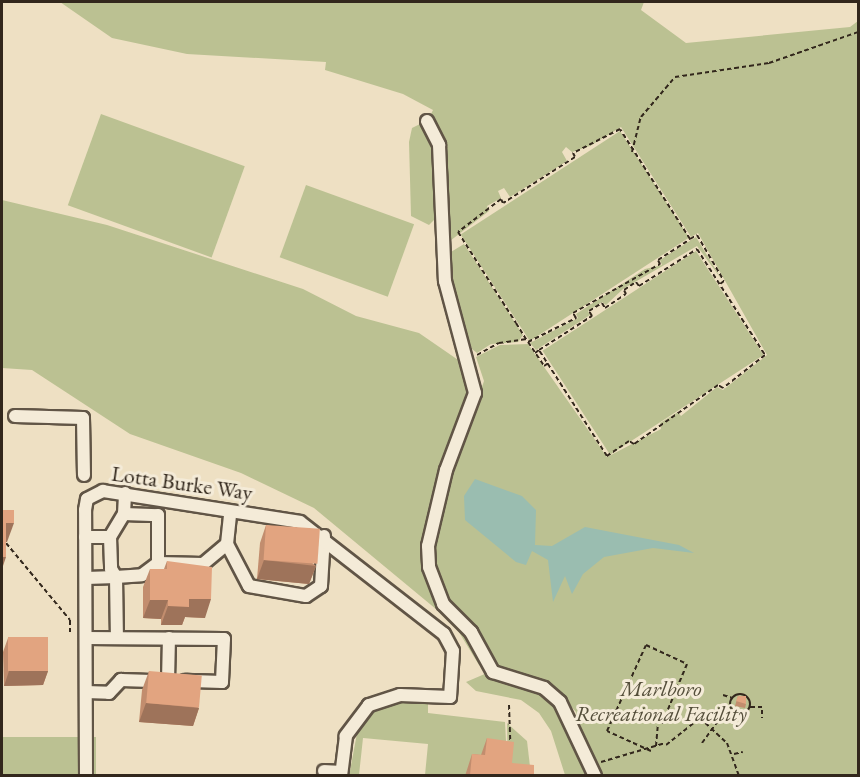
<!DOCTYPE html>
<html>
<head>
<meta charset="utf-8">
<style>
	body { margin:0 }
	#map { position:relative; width:860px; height:777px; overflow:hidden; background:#eee0c3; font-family:"EB Garamond",serif }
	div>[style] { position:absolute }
	.green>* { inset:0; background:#bbc192; transform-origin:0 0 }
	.water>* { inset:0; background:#9abdb0 }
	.path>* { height:2px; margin-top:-1px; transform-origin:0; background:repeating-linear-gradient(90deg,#32271c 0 4.5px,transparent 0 7.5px) }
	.path>.ring { margin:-1px; padding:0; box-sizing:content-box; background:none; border:2px solid #32271c; border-radius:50% }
	.roads { filter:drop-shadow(2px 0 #615546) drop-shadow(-2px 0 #615546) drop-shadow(0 2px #615546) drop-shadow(0 -2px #615546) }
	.minor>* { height:12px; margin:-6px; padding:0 6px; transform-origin:6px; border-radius:6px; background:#f4ebd8 }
	.wall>* { inset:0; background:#c28d6e }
	.shaded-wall>* { inset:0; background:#9e735a }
	.building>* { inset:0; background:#e2a480; transform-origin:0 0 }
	span { translate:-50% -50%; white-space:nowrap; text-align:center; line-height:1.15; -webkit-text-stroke:6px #f4ebd8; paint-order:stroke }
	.street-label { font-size:22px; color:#32271c }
	.park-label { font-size:22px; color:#544e3a; font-style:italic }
	.frame { position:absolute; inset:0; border:3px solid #32271c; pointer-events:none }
</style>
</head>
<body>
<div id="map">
	<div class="green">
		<div style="clip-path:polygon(60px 2px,644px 2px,641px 10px,686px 43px,850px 27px,858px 21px,858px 775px,565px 775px,551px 731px,539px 713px,521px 700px,476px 691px,466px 682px,487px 673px,541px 692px,557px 706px,573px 736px,576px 712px,560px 694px,536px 679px,479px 665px,454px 624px,314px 508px,241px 473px,130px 434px,32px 370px,2px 368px,2px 200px,107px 225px,303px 289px,356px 316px,419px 333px,464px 364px,476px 405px,484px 381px,476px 357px,500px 345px,528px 344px,607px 457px,661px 429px,660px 423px,678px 412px,681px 416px,717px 387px,723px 390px,767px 355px,698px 233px,691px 237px,621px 127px,590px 146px,572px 152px,566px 147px,562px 152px,567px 161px,510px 197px,504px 188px,498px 191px,501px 198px,487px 206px,489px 211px,446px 244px,445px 142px,430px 116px,433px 110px,403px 94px,325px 70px,326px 62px,187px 54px,112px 38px)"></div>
		<div style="left:101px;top:114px;width:153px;height:97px;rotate:20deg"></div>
		<div style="clip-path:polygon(420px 124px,433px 136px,436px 218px,429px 225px,411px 216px,409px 142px,412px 128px)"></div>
		<div style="left:620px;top:131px;width:127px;height:190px;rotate:57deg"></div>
		<div style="left:306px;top:185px;width:115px;height:77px;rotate:20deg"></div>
		<div style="clip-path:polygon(696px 237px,722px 280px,697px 246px,623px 289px,606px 305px,602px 302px,588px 311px,590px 315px,536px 350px,530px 343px,578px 318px,576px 314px,645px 269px,662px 265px,660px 260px)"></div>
		<div style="clip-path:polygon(464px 244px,523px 335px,518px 342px,491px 344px,477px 353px,472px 349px,452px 296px,446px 255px)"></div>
		<div style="left:696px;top:251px;width:124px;height:183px;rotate:57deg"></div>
		<div style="clip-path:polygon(402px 701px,428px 703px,428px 713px,505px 722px,507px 761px,465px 775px,425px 775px,428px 744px,363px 738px,359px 775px,349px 776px,358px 728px,375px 710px)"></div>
		<div style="clip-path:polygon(507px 723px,527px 741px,531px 775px,508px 775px)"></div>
		<div style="left:2px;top:737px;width:94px;height:38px"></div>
	</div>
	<div class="water">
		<div style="clip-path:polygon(475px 479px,522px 496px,536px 510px,535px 545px,552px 546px,585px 527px,679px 545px,694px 553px,653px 548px,604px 557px,583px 574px,572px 594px,565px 576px,553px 602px,548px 560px,532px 551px,526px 565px,516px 562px,465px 520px,464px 496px)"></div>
	</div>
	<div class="path">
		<div style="left:632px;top:152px;width:36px;rotate:-76deg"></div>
		<div style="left:641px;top:117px;width:52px;rotate:-49.6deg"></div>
		<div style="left:675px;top:77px;width:95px;rotate:-8.5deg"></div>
		<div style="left:769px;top:63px;width:94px;rotate:-19.2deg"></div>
		<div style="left:690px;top:239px;width:8px;rotate:-30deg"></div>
		<div style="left:697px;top:235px;width:53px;rotate:59.6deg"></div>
		<div style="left:724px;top:281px;width:5px;rotate:143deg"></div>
		<div style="left:528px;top:342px;width:54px;rotate:-26.6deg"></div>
		<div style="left:576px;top:318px;width:6px;rotate:-121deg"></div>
		<div style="left:573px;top:313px;width:100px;rotate:-29.4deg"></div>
		<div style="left:660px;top:264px;width:4px;rotate:-117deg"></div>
		<div style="left:658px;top:260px;width:38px;rotate:-33deg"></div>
		<div style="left:690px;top:239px;width:130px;rotate:-122.5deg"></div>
		<div style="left:620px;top:129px;width:53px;rotate:152.9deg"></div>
		<div style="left:573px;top:153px;width:4px;rotate:63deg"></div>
		<div style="left:575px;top:157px;width:85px;rotate:147.4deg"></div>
		<div style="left:503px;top:203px;width:4px;rotate:-117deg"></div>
		<div style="left:501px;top:199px;width:54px;rotate:142.5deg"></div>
		<div style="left:458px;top:232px;width:108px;rotate:57.5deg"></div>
		<div style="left:516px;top:323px;width:22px;rotate:58deg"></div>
		<div style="left:528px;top:342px;width:29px;rotate:56deg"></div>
		<div style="left:544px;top:366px;width:7px;rotate:-34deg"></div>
		<div style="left:535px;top:353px;width:5px;rotate:-37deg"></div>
		<div style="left:539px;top:350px;width:63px;rotate:-32.7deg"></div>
		<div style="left:592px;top:316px;width:6px;rotate:-121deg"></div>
		<div style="left:589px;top:311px;width:15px;rotate:-32deg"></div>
		<div style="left:602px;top:303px;width:6px;rotate:59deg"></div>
		<div style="left:605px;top:308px;width:25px;rotate:-34deg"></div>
		<div style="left:626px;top:294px;width:4px;rotate:-117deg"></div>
		<div style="left:624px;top:290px;width:14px;rotate:-34deg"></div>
		<div style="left:636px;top:282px;width:5px;rotate:53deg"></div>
		<div style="left:639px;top:286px;width:69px;rotate:-32.5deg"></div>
		<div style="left:697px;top:249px;width:126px;rotate:57.3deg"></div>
		<div style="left:765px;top:355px;width:53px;rotate:141.8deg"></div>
		<div style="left:723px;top:388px;width:6px;rotate:-149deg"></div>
		<div style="left:718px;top:385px;width:103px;rotate:144.9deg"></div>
		<div style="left:634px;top:444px;width:6px;rotate:-149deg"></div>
		<div style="left:629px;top:441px;width:27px;rotate:146deg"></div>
		<div style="left:607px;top:456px;width:126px;rotate:-122.7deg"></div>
		<div style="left:477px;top:355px;width:25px;rotate:-29deg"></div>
		<div style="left:499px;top:343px;width:28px;rotate:-8deg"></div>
		<div style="left:6px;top:543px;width:100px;rotate:50.3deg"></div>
		<div style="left:70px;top:620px;width:13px;rotate:90deg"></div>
		<div class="ring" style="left:730px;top:694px;width:18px;height:18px"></div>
		<div style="left:723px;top:695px;width:9px;rotate:18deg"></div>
		<div style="left:509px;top:705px;width:38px;rotate:88deg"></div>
		<div style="left:750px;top:707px;width:15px"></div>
		<div style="left:762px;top:710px;width:8px;rotate:90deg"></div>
		<div style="left:700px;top:718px;width:37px;rotate:43deg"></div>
		<div style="left:727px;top:743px;width:35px;rotate:70deg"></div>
		<div style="left:702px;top:743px;width:27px;rotate:-54deg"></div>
		<div style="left:718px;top:721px;width:23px;rotate:-34deg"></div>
		<div style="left:666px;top:745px;width:43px;rotate:-38.5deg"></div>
		<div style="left:700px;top:718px;width:12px;rotate:-90deg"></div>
		<div style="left:656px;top:746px;width:21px;rotate:-85deg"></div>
		<div style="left:651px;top:751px;width:48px;rotate:-155.6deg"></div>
		<div style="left:607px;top:731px;width:94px;rotate:-65.6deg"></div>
		<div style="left:646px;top:645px;width:45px;rotate:24.9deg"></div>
		<div style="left:687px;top:664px;width:67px;rotate:112.8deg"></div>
		<div style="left:734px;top:754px;width:9px;rotate:-13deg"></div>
		<div style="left:601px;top:762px;width:67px;rotate:-16.5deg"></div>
	</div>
	<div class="roads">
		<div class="minor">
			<div style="left:427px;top:121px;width:27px;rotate:63deg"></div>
			<div style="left:439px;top:145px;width:136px;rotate:87.5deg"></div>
			<div style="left:445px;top:281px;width:116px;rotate:75deg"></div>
			<div style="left:475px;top:393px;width:82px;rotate:110.6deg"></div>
			<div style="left:446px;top:470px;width:78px;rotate:103.3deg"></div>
			<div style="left:428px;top:546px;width:21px;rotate:87deg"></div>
			<div style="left:429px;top:567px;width:40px;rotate:69deg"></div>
			<div style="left:443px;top:604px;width:40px;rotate:45deg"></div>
			<div style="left:471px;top:632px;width:46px;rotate:61.2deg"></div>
			<div style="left:493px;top:672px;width:53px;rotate:17.4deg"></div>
			<div style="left:544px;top:688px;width:21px;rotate:41deg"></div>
			<div style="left:560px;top:702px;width:82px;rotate:64.7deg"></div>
			<div style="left:15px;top:416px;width:68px;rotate:1.7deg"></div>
			<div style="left:83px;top:418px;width:57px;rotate:89deg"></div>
			<div style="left:124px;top:514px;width:34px;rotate:2deg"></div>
			<div style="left:158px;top:515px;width:48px;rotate:90deg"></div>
			<div style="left:158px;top:563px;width:45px;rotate:1.3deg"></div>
			<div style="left:203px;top:564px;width:31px;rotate:-40deg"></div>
			<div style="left:227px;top:544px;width:31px;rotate:-84deg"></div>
			<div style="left:85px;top:537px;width:25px"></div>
			<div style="left:110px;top:537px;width:27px;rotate:-59deg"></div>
			<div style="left:124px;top:514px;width:21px;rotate:-87deg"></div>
			<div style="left:110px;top:537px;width:32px;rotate:88deg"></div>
			<div style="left:111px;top:569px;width:9px;rotate:58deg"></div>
			<div style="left:116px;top:577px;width:26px;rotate:-4deg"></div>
			<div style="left:142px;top:575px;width:20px;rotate:-37deg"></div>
			<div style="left:227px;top:544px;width:47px;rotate:62.4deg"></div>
			<div style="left:249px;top:586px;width:58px;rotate:10deg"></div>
			<div style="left:306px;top:596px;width:18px;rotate:-34deg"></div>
			<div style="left:321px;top:586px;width:50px;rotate:-86.6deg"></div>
			<div style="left:86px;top:578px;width:30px;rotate:-2deg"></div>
			<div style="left:116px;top:577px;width:61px;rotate:89.1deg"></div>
			<div style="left:86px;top:638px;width:138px;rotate:0.4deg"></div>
			<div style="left:224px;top:639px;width:43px;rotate:92.7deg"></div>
			<div style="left:222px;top:682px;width:37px;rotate:-178deg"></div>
			<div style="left:168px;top:681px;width:43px;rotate:-88.7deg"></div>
			<div style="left:86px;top:692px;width:23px;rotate:2deg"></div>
			<div style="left:109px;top:693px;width:18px;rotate:-47deg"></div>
			<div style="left:121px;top:680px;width:38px;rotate:2deg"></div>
			<div style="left:324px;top:771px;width:17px;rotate:3deg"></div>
			<div style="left:86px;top:776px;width:266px;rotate:-90.2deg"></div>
			<div style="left:85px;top:510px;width:11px;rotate:-80deg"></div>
			<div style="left:87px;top:499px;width:18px;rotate:-27deg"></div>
			<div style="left:103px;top:491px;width:199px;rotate:8.9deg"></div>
			<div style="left:300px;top:522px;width:182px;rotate:37.9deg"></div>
			<div style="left:444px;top:634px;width:19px;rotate:62deg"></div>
			<div style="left:453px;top:651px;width:46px;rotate:93.7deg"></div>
			<div style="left:450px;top:697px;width:50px;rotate:-177.7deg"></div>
			<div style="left:400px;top:695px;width:33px;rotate:162deg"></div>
			<div style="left:369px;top:705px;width:39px;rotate:127deg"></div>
			<div style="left:346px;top:736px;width:40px;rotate:97.1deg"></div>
		</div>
	</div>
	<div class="wall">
		<div style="clip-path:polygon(266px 525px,316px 566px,309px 584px,257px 579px,260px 543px)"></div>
		<div style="clip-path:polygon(167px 561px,205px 618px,185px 617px,182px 625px,161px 625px,161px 619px,143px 618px,143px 587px,150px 569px,164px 569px)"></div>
		<div style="clip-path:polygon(8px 638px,48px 671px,43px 685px,4px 686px,3px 652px)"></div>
		<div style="clip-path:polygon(149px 671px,199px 708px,193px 726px,139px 722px,142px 690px)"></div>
		<div style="clip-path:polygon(738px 696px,746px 704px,745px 708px,735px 706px)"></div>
		<div style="clip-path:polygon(487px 738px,512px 763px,534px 776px,465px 776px,472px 754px,481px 755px)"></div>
	</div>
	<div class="shaded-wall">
		<div style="clip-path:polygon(6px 523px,14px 523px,7px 542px,2px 542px)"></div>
		<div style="clip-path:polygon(2px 557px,6px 557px,2px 569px)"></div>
		<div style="clip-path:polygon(264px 560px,316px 566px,309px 584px,257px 579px)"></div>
		<div style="clip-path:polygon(189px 599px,211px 599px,205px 618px,185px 617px,182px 625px,161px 625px,168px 606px)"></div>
		<div style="clip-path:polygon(150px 600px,168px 600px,161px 619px,143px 618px)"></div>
		<div style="clip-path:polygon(9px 671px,48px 671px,43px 685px,4px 686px)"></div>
		<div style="clip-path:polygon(146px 703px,199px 708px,193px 726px,139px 722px)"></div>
	</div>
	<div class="building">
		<div style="clip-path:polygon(2px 510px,14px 510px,14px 523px,6px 523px,6px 557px,2px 557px)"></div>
		<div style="left:266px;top:525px;width:54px;height:35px;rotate:4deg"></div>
		<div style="clip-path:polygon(167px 561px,212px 567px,211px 599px,189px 599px,189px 607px,168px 606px,168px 600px,150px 600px,150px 569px,167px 569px)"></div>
		<div style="left:48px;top:637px;width:34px;height:40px;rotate:90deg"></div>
		<div style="left:149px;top:671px;width:53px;height:32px;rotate:5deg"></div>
		<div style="clip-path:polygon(738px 696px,746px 696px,746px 704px,736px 701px)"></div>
		<div style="clip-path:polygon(487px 738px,514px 742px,512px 763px,534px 765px,534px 776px,470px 775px,472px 754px,485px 755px)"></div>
	</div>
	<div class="street-label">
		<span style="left:182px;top:483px;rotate:8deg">Lotta Burke Way</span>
	</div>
	<div class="park-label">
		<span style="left:661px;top:701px">Marlboro<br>Recreational Facility</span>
	</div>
	<div class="frame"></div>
</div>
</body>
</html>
